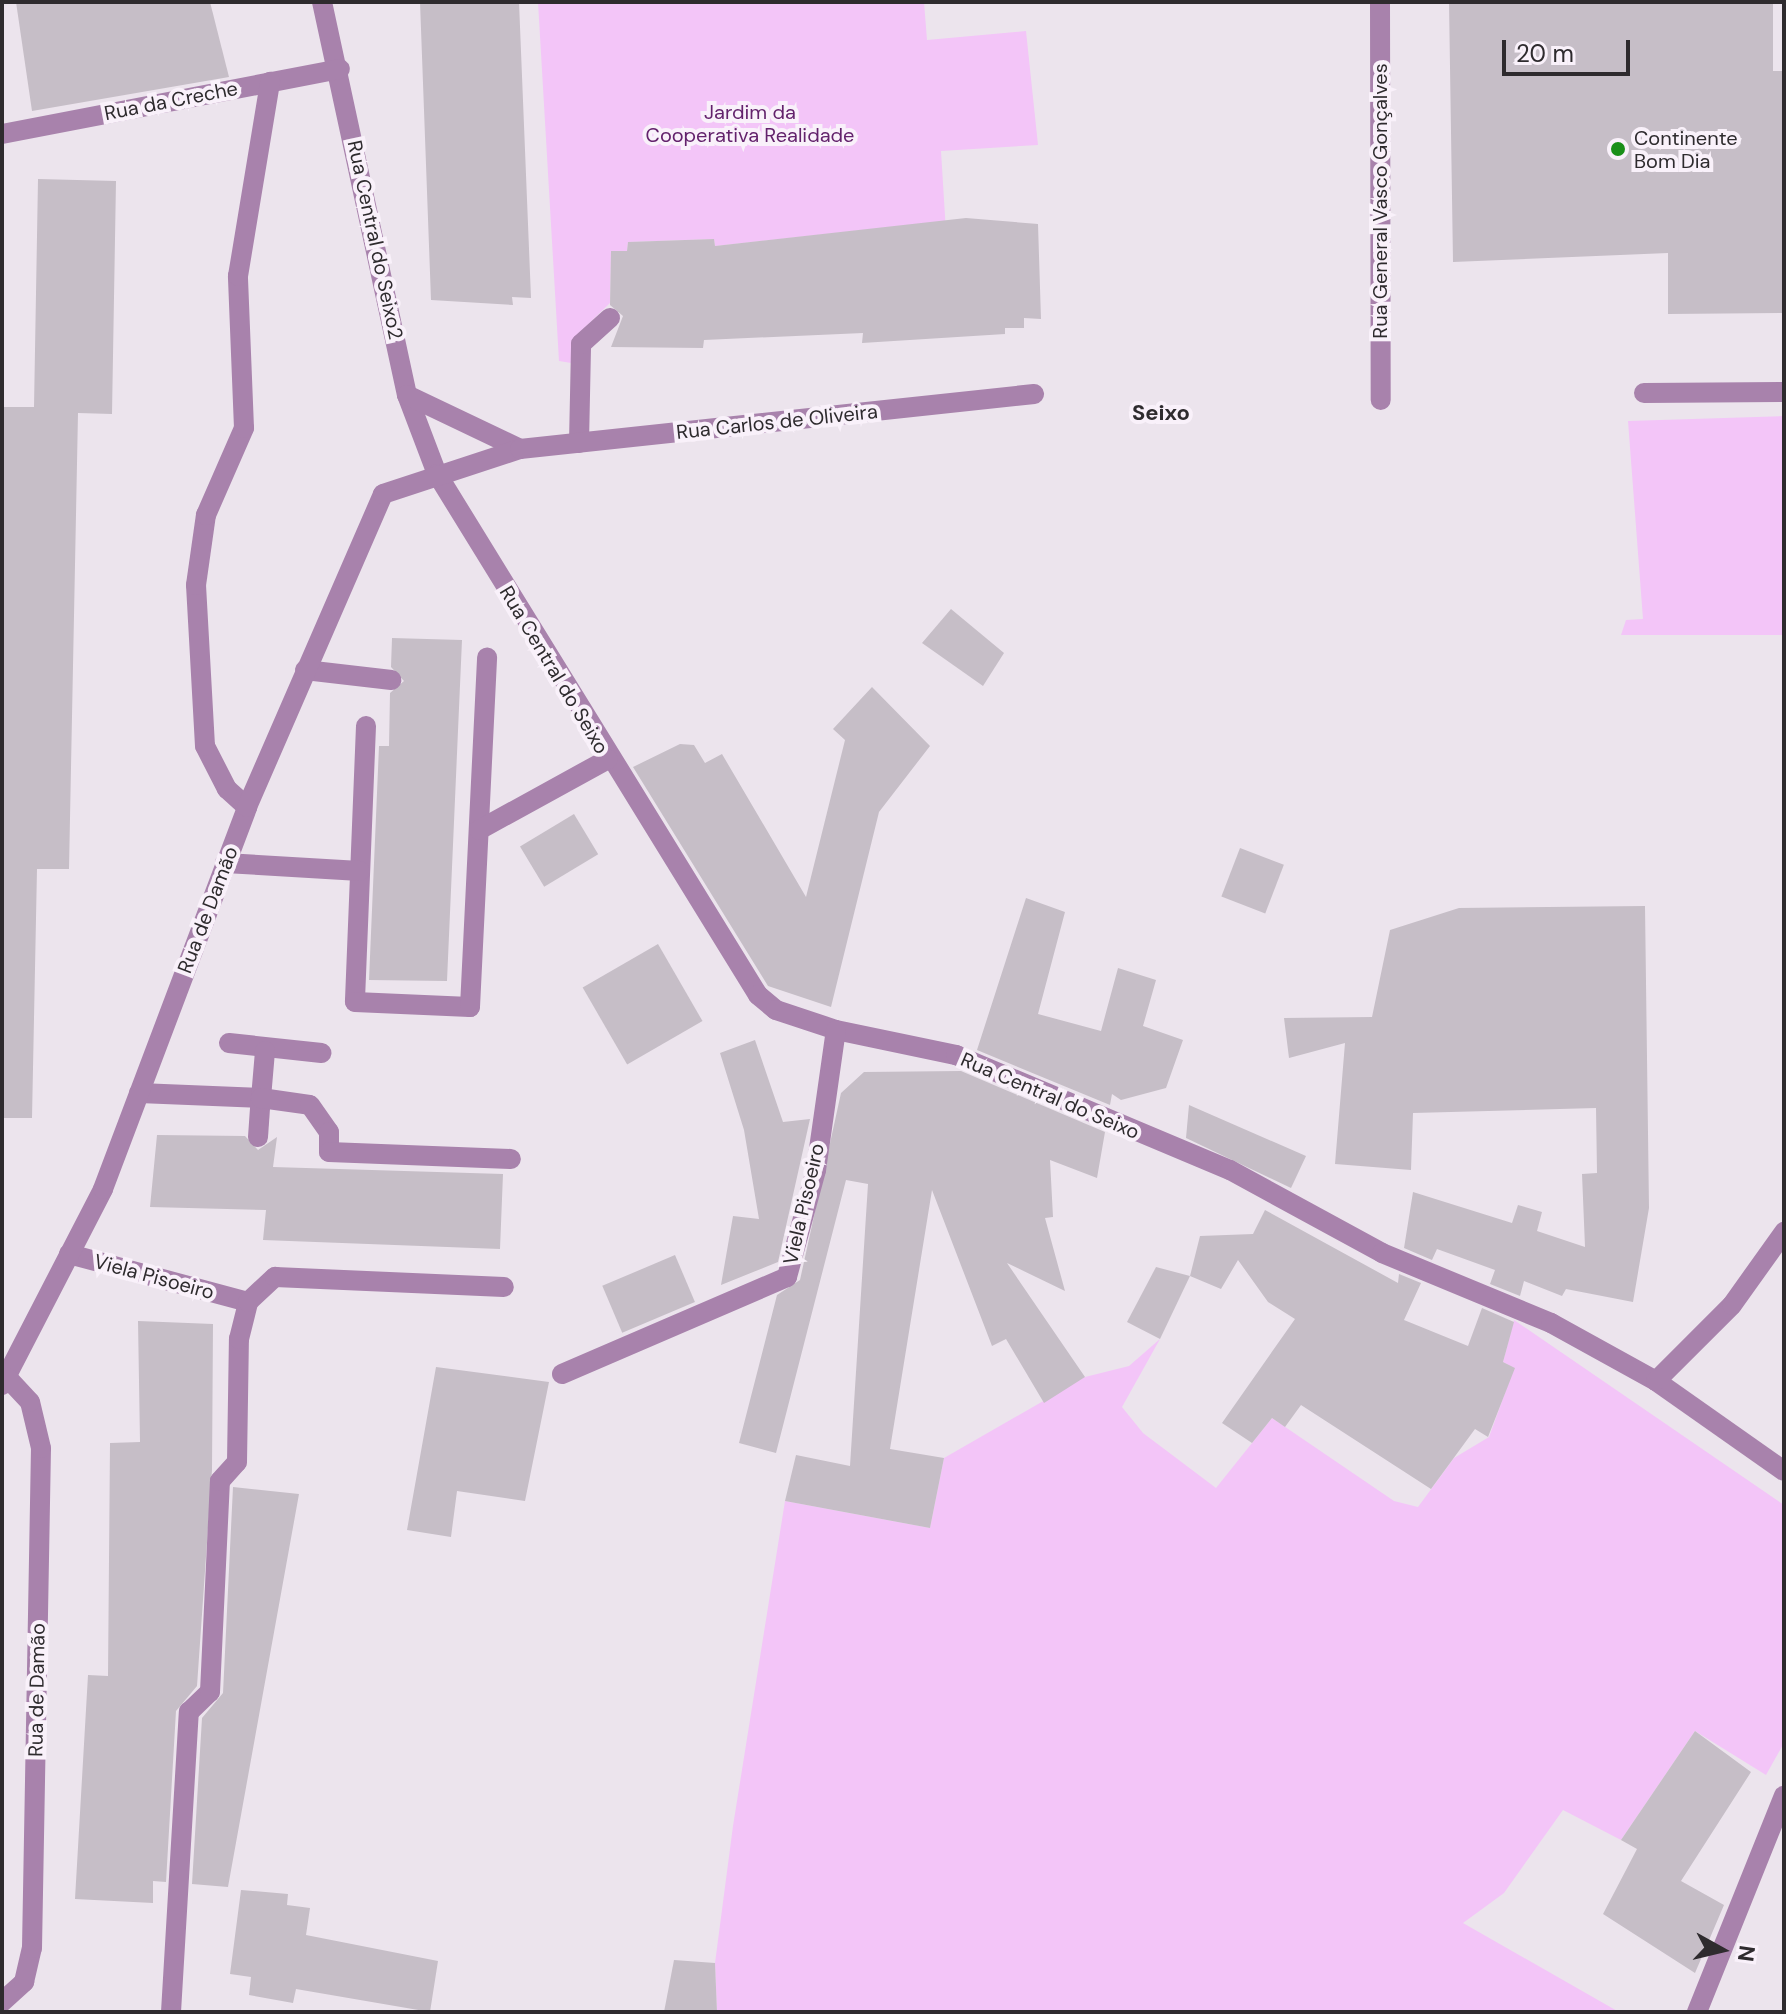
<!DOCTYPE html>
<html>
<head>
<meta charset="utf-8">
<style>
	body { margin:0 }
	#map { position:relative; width:1786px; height:2014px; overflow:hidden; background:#ece4ed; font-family:"DM Sans",sans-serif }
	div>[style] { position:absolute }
	.green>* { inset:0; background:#f3c5f8 }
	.building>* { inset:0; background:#c6bec7; transform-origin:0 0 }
	.minor>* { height:20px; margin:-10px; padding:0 10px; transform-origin:10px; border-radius:10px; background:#a882ac }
	.dots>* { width:22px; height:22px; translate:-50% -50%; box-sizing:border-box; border:4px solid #f9f1fa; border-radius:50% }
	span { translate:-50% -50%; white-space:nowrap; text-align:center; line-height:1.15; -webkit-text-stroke:8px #f9f1fa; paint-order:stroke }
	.street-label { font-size:20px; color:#2e2b2e }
	.park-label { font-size:20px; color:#63226c }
	.poi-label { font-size:20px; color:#2e2b2e }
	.left { translate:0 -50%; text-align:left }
	.neighbourhood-label { font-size:22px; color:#2e2b2e; font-weight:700 }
	.frame { position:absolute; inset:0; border:4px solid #2e2b2e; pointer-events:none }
	.north { position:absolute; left:1682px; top:1910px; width:80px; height:80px; -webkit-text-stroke:6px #f9f1fa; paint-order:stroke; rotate:98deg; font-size:22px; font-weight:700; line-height:32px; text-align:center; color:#2e2b2e }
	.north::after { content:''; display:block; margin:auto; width:28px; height:36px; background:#2e2b2e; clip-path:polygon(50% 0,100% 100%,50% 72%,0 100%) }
	.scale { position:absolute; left:1502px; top:40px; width:128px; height:36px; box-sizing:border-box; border:4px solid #2e2b2e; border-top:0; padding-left:10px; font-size:24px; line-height:28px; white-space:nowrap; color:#2e2b2e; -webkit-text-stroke:6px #f9f1fa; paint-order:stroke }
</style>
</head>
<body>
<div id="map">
	<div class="green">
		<div style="clip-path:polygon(538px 2px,924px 2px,927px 40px,1026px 31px,1038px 145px,941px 151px,946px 232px,928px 223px,715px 246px,714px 239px,628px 242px,627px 251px,611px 252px,610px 303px,574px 338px,571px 363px,559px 361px)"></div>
		<div style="clip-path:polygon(1784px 416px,1784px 635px,1621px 635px,1626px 620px,1643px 619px,1628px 421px)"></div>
		<div style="clip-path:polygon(1514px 1320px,1784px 1505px,1784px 1743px,1766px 1775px,1695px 1731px,1621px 1840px,1563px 1810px,1504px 1893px,1463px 1923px,1619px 2012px,717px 2012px,715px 1963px,733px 1826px,785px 1501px,930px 1528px,944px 1458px,1085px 1377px,1129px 1366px,1160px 1339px,1122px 1407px,1143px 1433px,1216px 1488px,1272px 1418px,1394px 1501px,1418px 1507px,1454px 1458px,1489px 1437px,1514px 1368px,1503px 1362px)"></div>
	</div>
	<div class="building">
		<div style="clip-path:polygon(16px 2px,210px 2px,229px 77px,32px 111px)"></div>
		<div style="clip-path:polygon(420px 2px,519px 2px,531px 298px,512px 297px,513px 305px,431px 300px)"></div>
		<div style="clip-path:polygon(1449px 2px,1773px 2px,1773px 71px,1784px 71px,1784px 313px,1668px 314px,1668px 253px,1453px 262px)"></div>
		<div style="clip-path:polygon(38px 179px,116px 181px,112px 414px,78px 413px,69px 869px,37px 869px,32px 1118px,2px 1118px,2px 407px,34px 407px)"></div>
		<div style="clip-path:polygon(966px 218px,1038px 224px,1041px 319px,1024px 318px,1024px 328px,1005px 328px,1005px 334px,862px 343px,863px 333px,704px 340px,703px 348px,611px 347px,623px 316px,610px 305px,611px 251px,627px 251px,628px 242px,714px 239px,715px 246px)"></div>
		<div style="clip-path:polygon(951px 609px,1004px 653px,983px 686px,922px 643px)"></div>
		<div style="clip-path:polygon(392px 638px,462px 640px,447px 981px,369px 980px,379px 746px,389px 746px,390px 693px,404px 681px,391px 667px)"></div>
		<div style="clip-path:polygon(872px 687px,930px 746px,879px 812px,831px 1007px,768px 986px,633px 767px,680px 744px,694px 745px,705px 763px,722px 754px,806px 897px,845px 740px,833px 729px)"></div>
		<div style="left:574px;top:814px;width:47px;height:63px;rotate:59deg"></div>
		<div style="left:1240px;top:848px;width:47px;height:52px;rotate:21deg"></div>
		<div style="clip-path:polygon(1026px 898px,1065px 912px,1038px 1014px,1101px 1031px,1118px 968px,1156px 980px,1143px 1026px,1183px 1040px,1166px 1088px,1121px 1100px,1112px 1094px,1110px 1105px,977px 1050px)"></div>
		<div style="clip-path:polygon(1645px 906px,1649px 1208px,1633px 1302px,1566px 1289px,1562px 1296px,1524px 1281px,1520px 1296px,1490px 1284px,1495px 1270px,1437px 1249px,1432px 1260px,1404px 1248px,1413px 1192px,1512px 1223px,1518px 1205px,1542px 1212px,1537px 1231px,1585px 1247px,1582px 1174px,1597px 1173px,1596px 1108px,1413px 1113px,1411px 1170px,1335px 1164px,1345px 1043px,1289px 1058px,1284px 1018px,1372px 1017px,1390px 930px,1459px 908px)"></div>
		<div style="left:658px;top:944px;width:89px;height:87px;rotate:60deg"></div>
		<div style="clip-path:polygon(755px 1040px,783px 1122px,810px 1119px,778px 1262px,721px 1285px,733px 1216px,759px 1219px,744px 1130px,720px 1053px)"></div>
		<div style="clip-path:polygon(961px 1071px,1105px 1132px,1097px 1178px,1050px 1160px,1053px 1217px,1045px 1218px,1065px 1291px,1007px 1263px,1085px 1377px,1044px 1403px,1006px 1339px,992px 1346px,932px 1190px,890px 1449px,944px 1458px,930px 1528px,785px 1501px,796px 1455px,850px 1466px,868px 1184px,846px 1180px,776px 1453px,739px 1443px,777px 1295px,800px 1280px,841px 1093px,864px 1072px)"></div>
		<div style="clip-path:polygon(1189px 1105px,1306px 1156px,1291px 1188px,1186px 1138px)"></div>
		<div style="clip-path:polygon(157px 1135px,245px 1136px,258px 1150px,277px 1137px,273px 1167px,503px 1174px,500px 1249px,263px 1240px,266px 1210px,150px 1207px)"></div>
		<div style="clip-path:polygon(1265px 1210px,1398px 1283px,1399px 1274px,1421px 1283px,1404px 1320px,1468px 1346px,1482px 1308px,1514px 1322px,1503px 1362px,1515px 1368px,1488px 1437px,1475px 1429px,1431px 1489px,1301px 1405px,1285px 1427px,1272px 1418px,1252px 1443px,1222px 1423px,1295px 1319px,1268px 1302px,1238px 1260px,1221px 1289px,1190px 1276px,1200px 1236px,1253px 1234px)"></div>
		<div style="left:675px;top:1255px;width:51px;height:79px;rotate:67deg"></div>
		<div style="clip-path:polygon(1156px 1267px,1190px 1276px,1160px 1339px,1127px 1322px)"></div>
		<div style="clip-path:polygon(138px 1321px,213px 1324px,212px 1470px,197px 1686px,176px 1711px,166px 1882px,153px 1881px,153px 1903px,75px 1899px,88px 1675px,108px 1676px,110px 1443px,140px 1442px)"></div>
		<div style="clip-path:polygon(436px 1367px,549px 1382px,525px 1501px,457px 1491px,451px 1537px,407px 1530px)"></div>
		<div style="clip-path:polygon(233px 1487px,299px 1494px,228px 1887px,192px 1884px,202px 1718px,223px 1693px)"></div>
		<div style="clip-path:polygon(1695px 1731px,1751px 1772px,1681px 1881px,1724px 1905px,1695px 1973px,1603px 1914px,1637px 1849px,1621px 1840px)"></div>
		<div style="clip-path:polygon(241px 1890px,288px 1894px,287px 1905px,310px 1908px,306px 1935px,438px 1961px,430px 2012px,296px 1989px,293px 2003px,249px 1995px,251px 1977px,230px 1974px)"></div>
		<div style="clip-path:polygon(674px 1960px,715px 1963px,717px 2012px,664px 2012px)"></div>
	</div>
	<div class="minor">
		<div style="left:322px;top:2px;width:402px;rotate:77.8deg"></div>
		<div style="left:407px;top:395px;width:85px;rotate:69.2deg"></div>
		<div style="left:437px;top:474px;width:612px;rotate:58.36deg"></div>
		<div style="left:758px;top:995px;width:23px;rotate:40deg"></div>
		<div style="left:776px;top:1010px;width:63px;rotate:18.4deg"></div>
		<div style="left:836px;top:1030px;width:123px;rotate:11.8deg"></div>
		<div style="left:956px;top:1055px;width:297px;rotate:22.8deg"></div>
		<div style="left:1230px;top:1170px;width:173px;rotate:28.6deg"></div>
		<div style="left:1382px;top:1253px;width:183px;rotate:22.5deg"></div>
		<div style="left:1551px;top:1323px;width:120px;rotate:28.9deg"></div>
		<div style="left:1656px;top:1381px;width:156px;rotate:35.1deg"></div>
		<div style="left:1380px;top:2px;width:398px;rotate:89.9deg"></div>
		<div style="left:2px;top:134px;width:344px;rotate:-10.9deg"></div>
		<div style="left:1644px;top:393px;width:140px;rotate:-0.4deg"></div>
		<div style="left:407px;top:395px;width:125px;rotate:25.5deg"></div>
		<div style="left:579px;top:443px;width:99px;rotate:-88.8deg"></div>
		<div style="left:581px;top:344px;width:39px;rotate:-42deg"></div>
		<div style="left:305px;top:670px;width:87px;rotate:6.6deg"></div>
		<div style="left:366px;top:726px;width:276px;rotate:92.3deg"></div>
		<div style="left:355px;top:1002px;width:115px;rotate:2.5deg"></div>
		<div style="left:470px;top:1007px;width:350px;rotate:-87.2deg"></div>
		<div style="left:247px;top:807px;width:27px;rotate:-138deg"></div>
		<div style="left:227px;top:789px;width:48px;rotate:-117.1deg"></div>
		<div style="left:205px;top:746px;width:161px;rotate:-93.2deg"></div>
		<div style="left:196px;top:585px;width:71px;rotate:-81.9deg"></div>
		<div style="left:206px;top:515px;width:95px;rotate:-66.4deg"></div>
		<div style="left:244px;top:428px;width:152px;rotate:-92.3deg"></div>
		<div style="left:238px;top:276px;width:197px;rotate:-80.6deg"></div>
		<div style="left:479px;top:830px;width:147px;rotate:-28.8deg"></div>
		<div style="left:225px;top:863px;width:135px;rotate:3.4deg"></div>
		<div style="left:229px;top:1043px;width:93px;rotate:6.2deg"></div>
		<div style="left:139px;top:1093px;width:122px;rotate:2.3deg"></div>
		<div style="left:261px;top:1098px;width:47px;rotate:-85.1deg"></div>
		<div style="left:258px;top:1137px;width:39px;rotate:-86deg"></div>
		<div style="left:261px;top:1098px;width:49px;rotate:8.1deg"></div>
		<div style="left:310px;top:1105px;width:33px;rotate:55deg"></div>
		<div style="left:329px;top:1132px;width:20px;rotate:90deg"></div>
		<div style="left:329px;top:1152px;width:182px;rotate:2.2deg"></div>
		<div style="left:69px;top:1254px;width:185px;rotate:15deg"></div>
		<div style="left:562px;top:1374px;width:245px;rotate:-23.3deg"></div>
		<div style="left:787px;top:1277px;width:111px;rotate:-74.8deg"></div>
		<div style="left:816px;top:1170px;width:141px;rotate:-81.9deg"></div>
		<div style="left:1656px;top:1381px;width:107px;rotate:-45deg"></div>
		<div style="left:1732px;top:1305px;width:90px;rotate:-54.5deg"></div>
		<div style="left:2px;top:1385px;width:220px;rotate:-62.7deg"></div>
		<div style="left:103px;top:1189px;width:408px;rotate:-69.3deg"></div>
		<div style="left:247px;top:807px;width:341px;rotate:-66.5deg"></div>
		<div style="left:383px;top:494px;width:144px;rotate:-18.2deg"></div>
		<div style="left:520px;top:449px;width:517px;rotate:-6.11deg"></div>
		<div style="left:2px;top:2002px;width:30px;rotate:-42deg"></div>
		<div style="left:24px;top:1982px;width:35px;rotate:-77deg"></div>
		<div style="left:32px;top:1948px;width:500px;rotate:-88.97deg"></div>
		<div style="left:41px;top:1448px;width:47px;rotate:-103.4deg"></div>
		<div style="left:30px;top:1402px;width:33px;rotate:-133deg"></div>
		<div style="left:171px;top:2012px;width:301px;rotate:-86.6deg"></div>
		<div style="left:189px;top:1712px;width:29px;rotate:-44deg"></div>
		<div style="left:210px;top:1692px;width:211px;rotate:-87.3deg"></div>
		<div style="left:220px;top:1481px;width:25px;rotate:-48deg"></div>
		<div style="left:237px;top:1462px;width:123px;rotate:-89.1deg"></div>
		<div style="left:239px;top:1339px;width:38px;rotate:-76deg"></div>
		<div style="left:248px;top:1302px;width:37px;rotate:-43deg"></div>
		<div style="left:275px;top:1277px;width:229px;rotate:2.5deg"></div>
		<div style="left:1697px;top:2012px;width:233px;rotate:-68.1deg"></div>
	</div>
	<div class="dots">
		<div style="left:1618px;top:149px;background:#1a8f19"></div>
	</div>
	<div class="street-label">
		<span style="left:171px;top:101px;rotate:-11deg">Rua da Creche</span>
		<span style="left:1380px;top:201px;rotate:-90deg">Rua General Vasco Gonçalves</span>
		<span style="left:375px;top:240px;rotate:78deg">Rua Central do Seixo2</span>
		<span style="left:777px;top:422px;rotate:-6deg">Rua Carlos de Oliveira</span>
		<span style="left:554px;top:670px;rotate:59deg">Rua Central do Seixo</span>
		<span style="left:208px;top:910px;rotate:-69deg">Rua de Damão</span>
		<span style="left:1050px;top:1096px;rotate:23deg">Rua Central do Seixo</span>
		<span style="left:804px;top:1204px;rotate:-77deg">Viela Pisoeiro</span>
		<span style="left:154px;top:1277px;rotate:15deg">Viela Pisoeiro</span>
		<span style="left:37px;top:1690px;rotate:-89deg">Rua de Damão</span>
	</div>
	<div class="park-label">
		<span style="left:750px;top:124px">Jardim da<br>Cooperativa Realidade</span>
	</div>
	<div class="poi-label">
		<span class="left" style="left:1634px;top:150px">Continente<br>Bom Dia</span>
	</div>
	<div class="neighbourhood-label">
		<span style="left:1161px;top:413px">Seixo</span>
	</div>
	<div class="frame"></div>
	<div class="north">N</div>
	<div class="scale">20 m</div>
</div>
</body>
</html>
